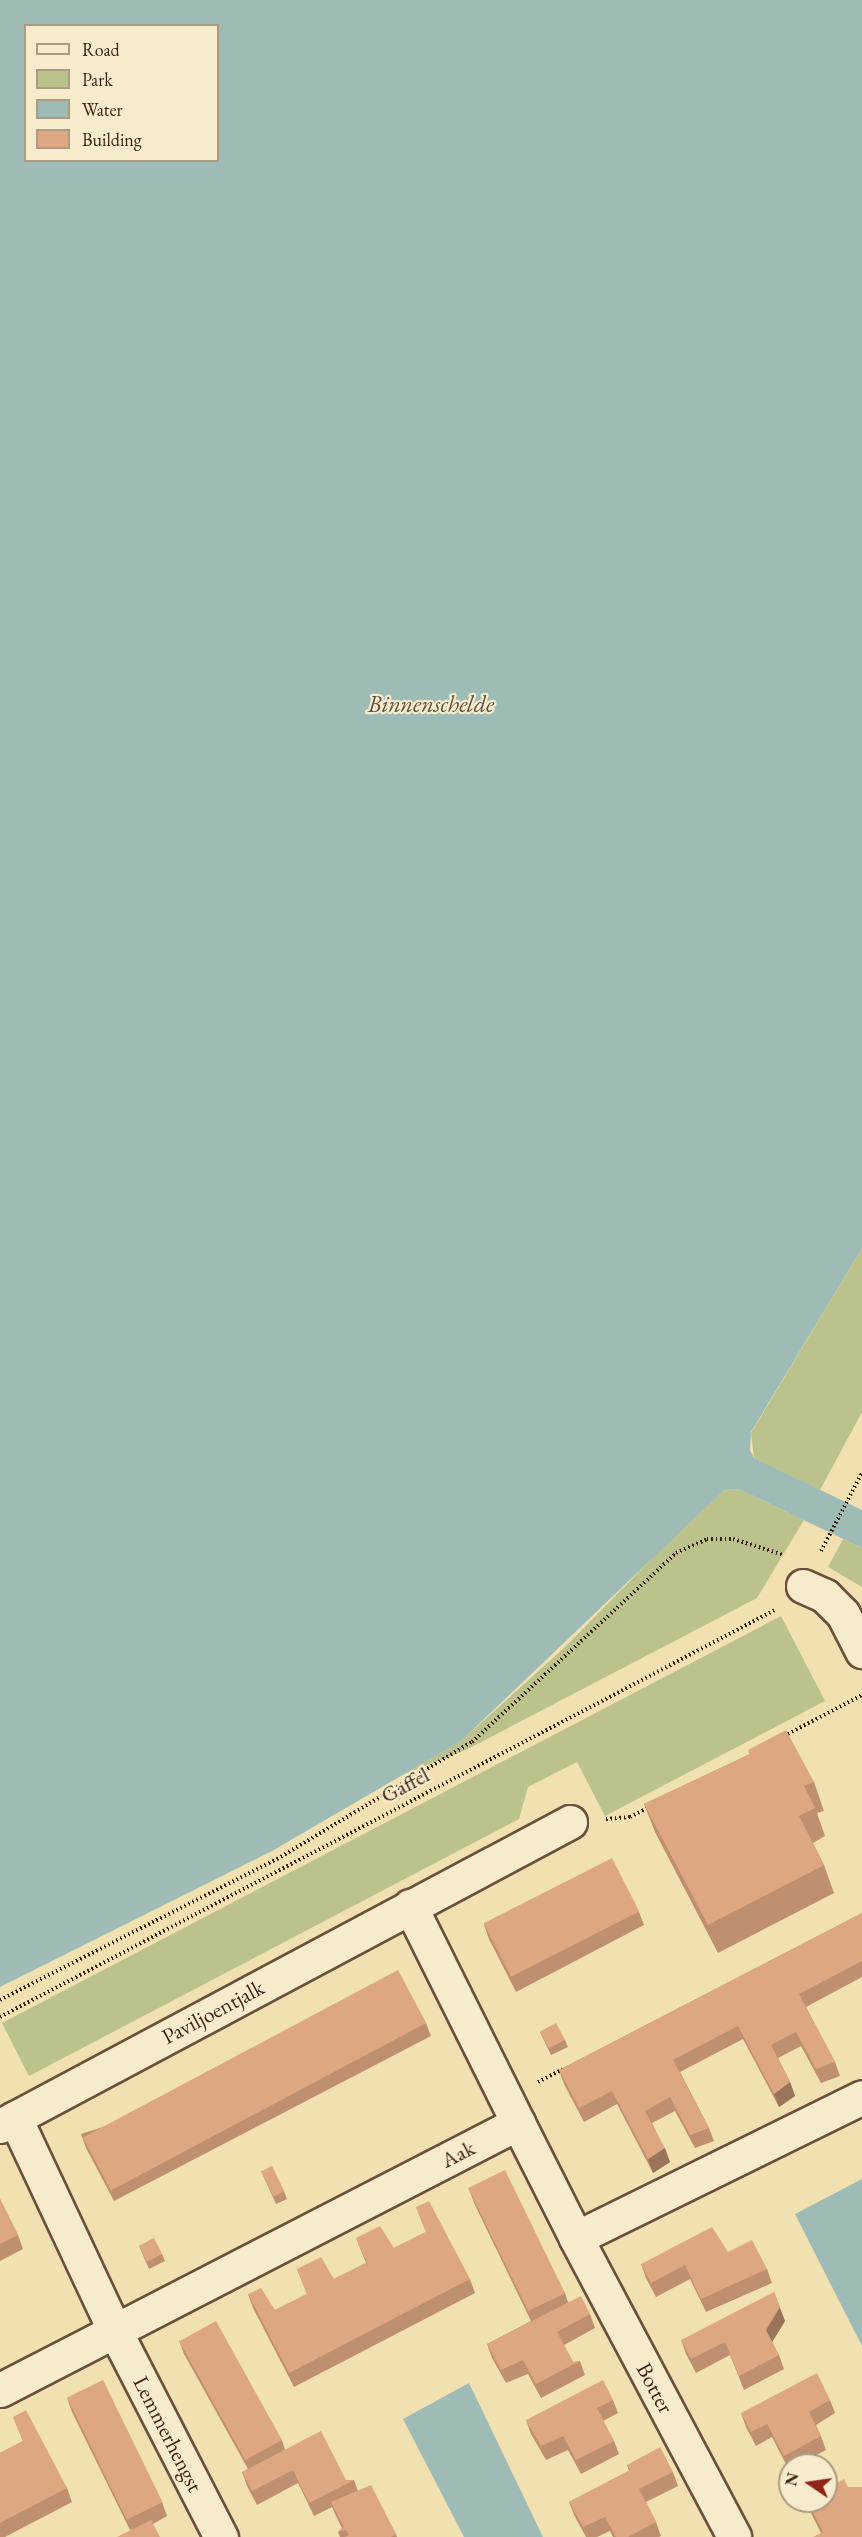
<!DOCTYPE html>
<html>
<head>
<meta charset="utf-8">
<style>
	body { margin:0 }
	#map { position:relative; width:862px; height:2537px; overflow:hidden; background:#f1e1b1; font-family:"EB Garamond",serif }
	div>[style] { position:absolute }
	.green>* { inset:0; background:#bbc28b }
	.water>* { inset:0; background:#9fbbb6 }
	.path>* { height:4px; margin-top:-2px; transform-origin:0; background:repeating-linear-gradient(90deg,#3c1f14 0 1.5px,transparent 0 4.5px) }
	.roads { filter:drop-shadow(2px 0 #69503b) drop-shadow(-2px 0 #69503b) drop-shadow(0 2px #69503b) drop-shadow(0 -2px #69503b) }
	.minor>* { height:33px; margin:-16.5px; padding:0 16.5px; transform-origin:16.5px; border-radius:16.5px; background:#f6eccc }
	.wall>* { inset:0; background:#be906f }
	.shaded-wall>* { inset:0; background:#9b755a }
	.building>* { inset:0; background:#dda781; transform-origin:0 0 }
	span { translate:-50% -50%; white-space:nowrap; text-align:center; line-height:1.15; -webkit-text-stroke:4.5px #f6eccc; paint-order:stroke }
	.street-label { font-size:22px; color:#3c1f14 }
	.water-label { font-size:24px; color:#5a4e45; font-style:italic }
	.legend { position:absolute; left:24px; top:24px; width:195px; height:138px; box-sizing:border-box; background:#f6eccc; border:2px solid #ac9a82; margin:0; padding:8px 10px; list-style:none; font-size:18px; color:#3c1f14 }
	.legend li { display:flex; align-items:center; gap:12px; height:30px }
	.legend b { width:30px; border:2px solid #ac9a82 }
	.north { position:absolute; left:778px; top:2453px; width:60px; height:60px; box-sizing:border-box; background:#f6eccc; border:2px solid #ac9a82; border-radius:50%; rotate:283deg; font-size:16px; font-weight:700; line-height:24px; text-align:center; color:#3c1f14 }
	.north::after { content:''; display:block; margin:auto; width:21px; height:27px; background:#8f2418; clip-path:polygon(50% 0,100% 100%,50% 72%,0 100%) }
</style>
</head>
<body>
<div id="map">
	<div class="green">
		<div style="clip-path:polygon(862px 1248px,862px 1412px,820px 1490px,754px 1458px,751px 1433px)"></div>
		<div style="clip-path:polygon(739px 1489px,804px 1520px,757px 1598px,466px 1750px,402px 1775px,461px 1741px,564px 1648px,708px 1502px,724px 1490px)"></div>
		<div style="clip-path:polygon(843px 1539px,862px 1548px,862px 1587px,828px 1567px)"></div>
		<div style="clip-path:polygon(781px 1616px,825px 1701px,605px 1816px,577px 1762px,528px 1787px,519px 1819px,29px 2076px,2px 2023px)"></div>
	</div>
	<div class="water">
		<div style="clip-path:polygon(evenodd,0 0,862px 0,862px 1248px,751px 1432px,750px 1450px,754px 1458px,862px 1510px,862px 1548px,739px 1489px,724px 1490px,461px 1741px,272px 1851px,0 1987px,0 0,26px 26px,218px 26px,218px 160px,26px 160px,26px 26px)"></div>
		<div style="clip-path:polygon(862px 2179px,862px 2346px,795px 2214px)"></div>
		<div style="clip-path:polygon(469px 2383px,543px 2537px,464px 2537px,403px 2419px)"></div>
	</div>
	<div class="path">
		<div style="left:821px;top:1551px;width:88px;rotate:-62.3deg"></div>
		<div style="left:784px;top:1736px;width:88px;rotate:-27.7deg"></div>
		<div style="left:606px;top:1819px;width:24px;rotate:-5deg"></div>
		<div style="left:630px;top:1817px;width:22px;rotate:-27deg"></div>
		<div style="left:0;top:2000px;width:311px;rotate:-27deg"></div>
		<div style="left:277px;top:1859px;width:227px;rotate:-31deg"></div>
		<div style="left:472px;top:1742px;width:278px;rotate:-42.8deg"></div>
		<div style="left:676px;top:1553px;width:34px;rotate:-24deg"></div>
		<div style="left:707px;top:1539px;width:26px"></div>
		<div style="left:733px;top:1539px;width:53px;rotate:17.4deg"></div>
		<div style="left:0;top:2017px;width:875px;rotate:-27.71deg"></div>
		<div style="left:538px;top:2082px;width:28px;rotate:-27deg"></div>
	</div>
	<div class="roads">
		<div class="minor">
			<div style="left:803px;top:1586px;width:24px;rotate:24deg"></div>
			<div style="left:825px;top:1596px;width:25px;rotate:45deg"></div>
			<div style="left:843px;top:1614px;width:42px;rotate:62.8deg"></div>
			<div style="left:410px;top:1906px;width:242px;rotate:63.5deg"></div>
			<div style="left:15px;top:2118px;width:235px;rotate:64.9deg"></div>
			<div style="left:115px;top:2331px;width:232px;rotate:62.8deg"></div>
			<div style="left:0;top:2126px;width:646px;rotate:-28.07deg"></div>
			<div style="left:576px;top:2238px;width:338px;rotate:62.1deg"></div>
			<div style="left:0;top:2390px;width:583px;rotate:-27.27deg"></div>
			<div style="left:518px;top:2123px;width:129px;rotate:63.2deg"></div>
			<div style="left:576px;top:2238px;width:319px;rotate:-26.2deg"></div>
		</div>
	</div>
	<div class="wall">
		<div style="clip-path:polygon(748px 1750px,814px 1782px,824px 1811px,817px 1813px,825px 1836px,813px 1843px,824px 1865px,834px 1893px,718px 1953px,655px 1832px,644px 1804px,750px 1754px)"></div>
		<div style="clip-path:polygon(639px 1912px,644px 1925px,516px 1992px,489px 1939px,484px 1925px)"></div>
		<div style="clip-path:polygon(862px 1913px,862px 1977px,806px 2007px,835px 2062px,840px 2076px,821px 2083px,801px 2046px,778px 2058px,790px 2082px,795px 2096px,779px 2107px,743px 2039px,680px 2072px,709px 2128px,714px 2141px,695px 2148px,675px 2111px,652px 2123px,670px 2162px,653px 2173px,617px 2104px,584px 2122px,564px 2084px,559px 2070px)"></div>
		<div style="clip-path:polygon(426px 2023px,431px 2036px,114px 2201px,86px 2148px,81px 2134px)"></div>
		<div style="clip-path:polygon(540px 2032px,565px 2040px,568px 2047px,551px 2055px)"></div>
		<div style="clip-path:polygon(261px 2171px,284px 2191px,287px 2199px,276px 2204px)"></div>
		<div style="clip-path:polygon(469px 2189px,565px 2293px,568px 2302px,590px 2314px,595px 2328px,564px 2345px,573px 2362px,580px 2361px,585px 2375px,541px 2398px,528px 2374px,506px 2383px,492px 2358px,487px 2344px,531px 2321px,474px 2203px)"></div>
		<div style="clip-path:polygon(0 2199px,18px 2235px,23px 2249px,0 2261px)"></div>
		<div style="clip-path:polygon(416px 2207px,470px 2279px,475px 2293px,294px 2387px,253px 2308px,248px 2294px,275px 2310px,307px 2294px,297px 2269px,334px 2279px,366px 2263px,356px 2238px,394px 2248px,426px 2232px)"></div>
		<div style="clip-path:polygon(139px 2246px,162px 2254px,165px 2261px,149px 2269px)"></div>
		<div style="clip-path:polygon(728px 2252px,767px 2269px,772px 2283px,706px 2312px,690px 2279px,656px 2297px,646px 2278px,641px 2264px)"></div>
		<div style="clip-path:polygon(785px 2321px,772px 2342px,779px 2355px,784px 2369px,744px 2390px,730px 2355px,696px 2373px,686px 2354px,681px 2340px)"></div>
		<div style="clip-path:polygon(179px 2340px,282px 2440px,285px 2450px,346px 2480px,354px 2480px,358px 2491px,396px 2534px,397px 2537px,340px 2537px,338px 2532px,342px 2528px,336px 2516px,332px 2507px,314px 2516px,298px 2483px,257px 2505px,247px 2486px,242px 2472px,248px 2469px,184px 2354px)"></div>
		<div style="clip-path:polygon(67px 2398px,162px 2502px,167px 2516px,153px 2524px,130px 2530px,72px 2412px)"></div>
		<div style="clip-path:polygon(613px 2400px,618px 2413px,603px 2421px,614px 2441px,619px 2454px,581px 2474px,568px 2450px,546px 2460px,531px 2434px,526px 2420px)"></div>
		<div style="clip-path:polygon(830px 2400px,835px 2413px,816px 2425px,821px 2436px,826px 2450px,798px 2465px,790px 2465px,790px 2469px,789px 2470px,772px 2437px,756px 2446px,746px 2427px,741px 2413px)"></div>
		<div style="clip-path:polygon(13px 2417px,67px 2488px,72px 2502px,5px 2537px,0 2537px,0 2453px,23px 2441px)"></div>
		<div style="clip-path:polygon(627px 2465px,673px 2472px,678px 2486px,646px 2502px,656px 2522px,661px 2536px,659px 2537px,613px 2537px,610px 2531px,597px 2537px,586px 2537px,574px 2515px,569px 2502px,629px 2471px)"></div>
		<div style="clip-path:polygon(848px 2487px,862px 2537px,821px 2533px,811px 2513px,806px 2501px)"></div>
	</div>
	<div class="shaded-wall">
		<div style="clip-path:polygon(790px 2082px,795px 2096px,779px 2107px,774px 2094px)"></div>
		<div style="clip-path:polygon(665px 2148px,670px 2162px,653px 2173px,648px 2159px)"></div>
		<div style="clip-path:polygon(774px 2292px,785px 2321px,771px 2344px,766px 2330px)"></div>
	</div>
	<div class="building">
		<div style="clip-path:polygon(786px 1730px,814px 1782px,804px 1786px,815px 1808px,799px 1816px,824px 1865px,708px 1925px,644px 1804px,751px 1754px,748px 1750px)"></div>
		<div style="left:612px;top:1858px;width:60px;height:144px;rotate:63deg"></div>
		<div style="clip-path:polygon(862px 1913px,862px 1961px,799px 1994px,835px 2062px,816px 2069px,796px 2032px,771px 2045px,790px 2082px,774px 2094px,738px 2026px,673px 2060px,709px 2128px,690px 2135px,670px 2097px,645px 2111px,665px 2148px,648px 2159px,612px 2091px,579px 2108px,559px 2070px)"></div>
		<div style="left:398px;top:1970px;width:60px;height:357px;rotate:62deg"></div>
		<div style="left:556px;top:2023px;width:19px;height:18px;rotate:62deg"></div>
		<div style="left:272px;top:2166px;width:28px;height:12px;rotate:64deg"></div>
		<div style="left:505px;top:2170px;width:137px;height:41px;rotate:64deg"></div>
		<div style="clip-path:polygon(0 2199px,18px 2235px,0 2244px)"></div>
		<div style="clip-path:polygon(429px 2201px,470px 2279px,289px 2373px,248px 2294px,261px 2288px,275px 2310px,307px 2294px,297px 2269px,321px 2257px,334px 2279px,367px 2263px,356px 2238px,380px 2226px,394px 2248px,426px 2232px,416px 2207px)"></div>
		<div style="clip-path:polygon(712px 2227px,728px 2252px,752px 2240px,767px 2269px,701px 2299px,685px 2265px,651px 2283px,641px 2264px)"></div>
		<div style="left:154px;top:2238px;width:18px;height:17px;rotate:63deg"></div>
		<div style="clip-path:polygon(774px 2292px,780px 2307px,766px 2330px,779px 2355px,739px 2376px,725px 2342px,691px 2359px,681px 2340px)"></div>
		<div style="clip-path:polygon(581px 2296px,590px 2314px,557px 2332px,573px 2362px,580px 2361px,536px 2384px,523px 2360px,501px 2370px,487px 2344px)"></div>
		<div style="left:216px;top:2321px;width:136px;height:42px;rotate:61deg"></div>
		<div style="clip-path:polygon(817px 2373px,830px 2400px,809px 2412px,821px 2436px,784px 2456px,767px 2424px,751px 2432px,741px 2413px)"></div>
		<div style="left:103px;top:2380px;width:136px;height:40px;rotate:64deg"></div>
		<div style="clip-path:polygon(603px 2380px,613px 2400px,597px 2408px,614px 2441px,576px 2460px,563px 2436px,541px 2446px,526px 2420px)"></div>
		<div style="clip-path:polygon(26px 2410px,67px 2488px,0 2523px,0 2453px,23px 2441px,13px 2417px)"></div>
		<div style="clip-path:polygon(321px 2431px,346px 2480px,354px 2480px,309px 2503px,293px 2470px,252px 2491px,242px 2472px)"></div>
		<div style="clip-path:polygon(660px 2447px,673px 2472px,639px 2489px,656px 2522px,628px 2537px,616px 2537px,605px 2517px,583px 2527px,569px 2502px,630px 2470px,627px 2465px)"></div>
		<div style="clip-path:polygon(844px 2479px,848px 2487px,862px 2487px,862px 2537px,813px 2537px,823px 2532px,807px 2501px,826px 2501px,826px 2489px)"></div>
		<div style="clip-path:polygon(371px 2485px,396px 2534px,391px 2537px,345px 2537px,349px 2535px,346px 2530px,338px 2532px,344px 2527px,331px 2502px)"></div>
		<div style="clip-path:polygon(151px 2520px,160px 2537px,117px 2537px)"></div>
	</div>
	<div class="street-label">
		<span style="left:405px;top:1785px;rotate:-28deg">Gaffel</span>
		<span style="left:213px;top:2012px;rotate:-28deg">Paviljoentjalk</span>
		<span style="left:458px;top:2154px;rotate:-27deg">Aak</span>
		<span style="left:655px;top:2388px;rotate:62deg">Botter</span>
		<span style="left:168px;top:2434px;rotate:63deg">Lemmerhengst</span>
	</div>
	<div class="water-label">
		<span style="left:431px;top:704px">Binnenschelde</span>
	</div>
	<ul class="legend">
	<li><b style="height:8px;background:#f6eccc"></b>Road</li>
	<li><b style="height:16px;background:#bbc28b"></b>Park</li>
	<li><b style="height:16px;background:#9fbbb6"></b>Water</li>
	<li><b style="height:16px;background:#dda781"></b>Building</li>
	</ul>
	<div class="north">N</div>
</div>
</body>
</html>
